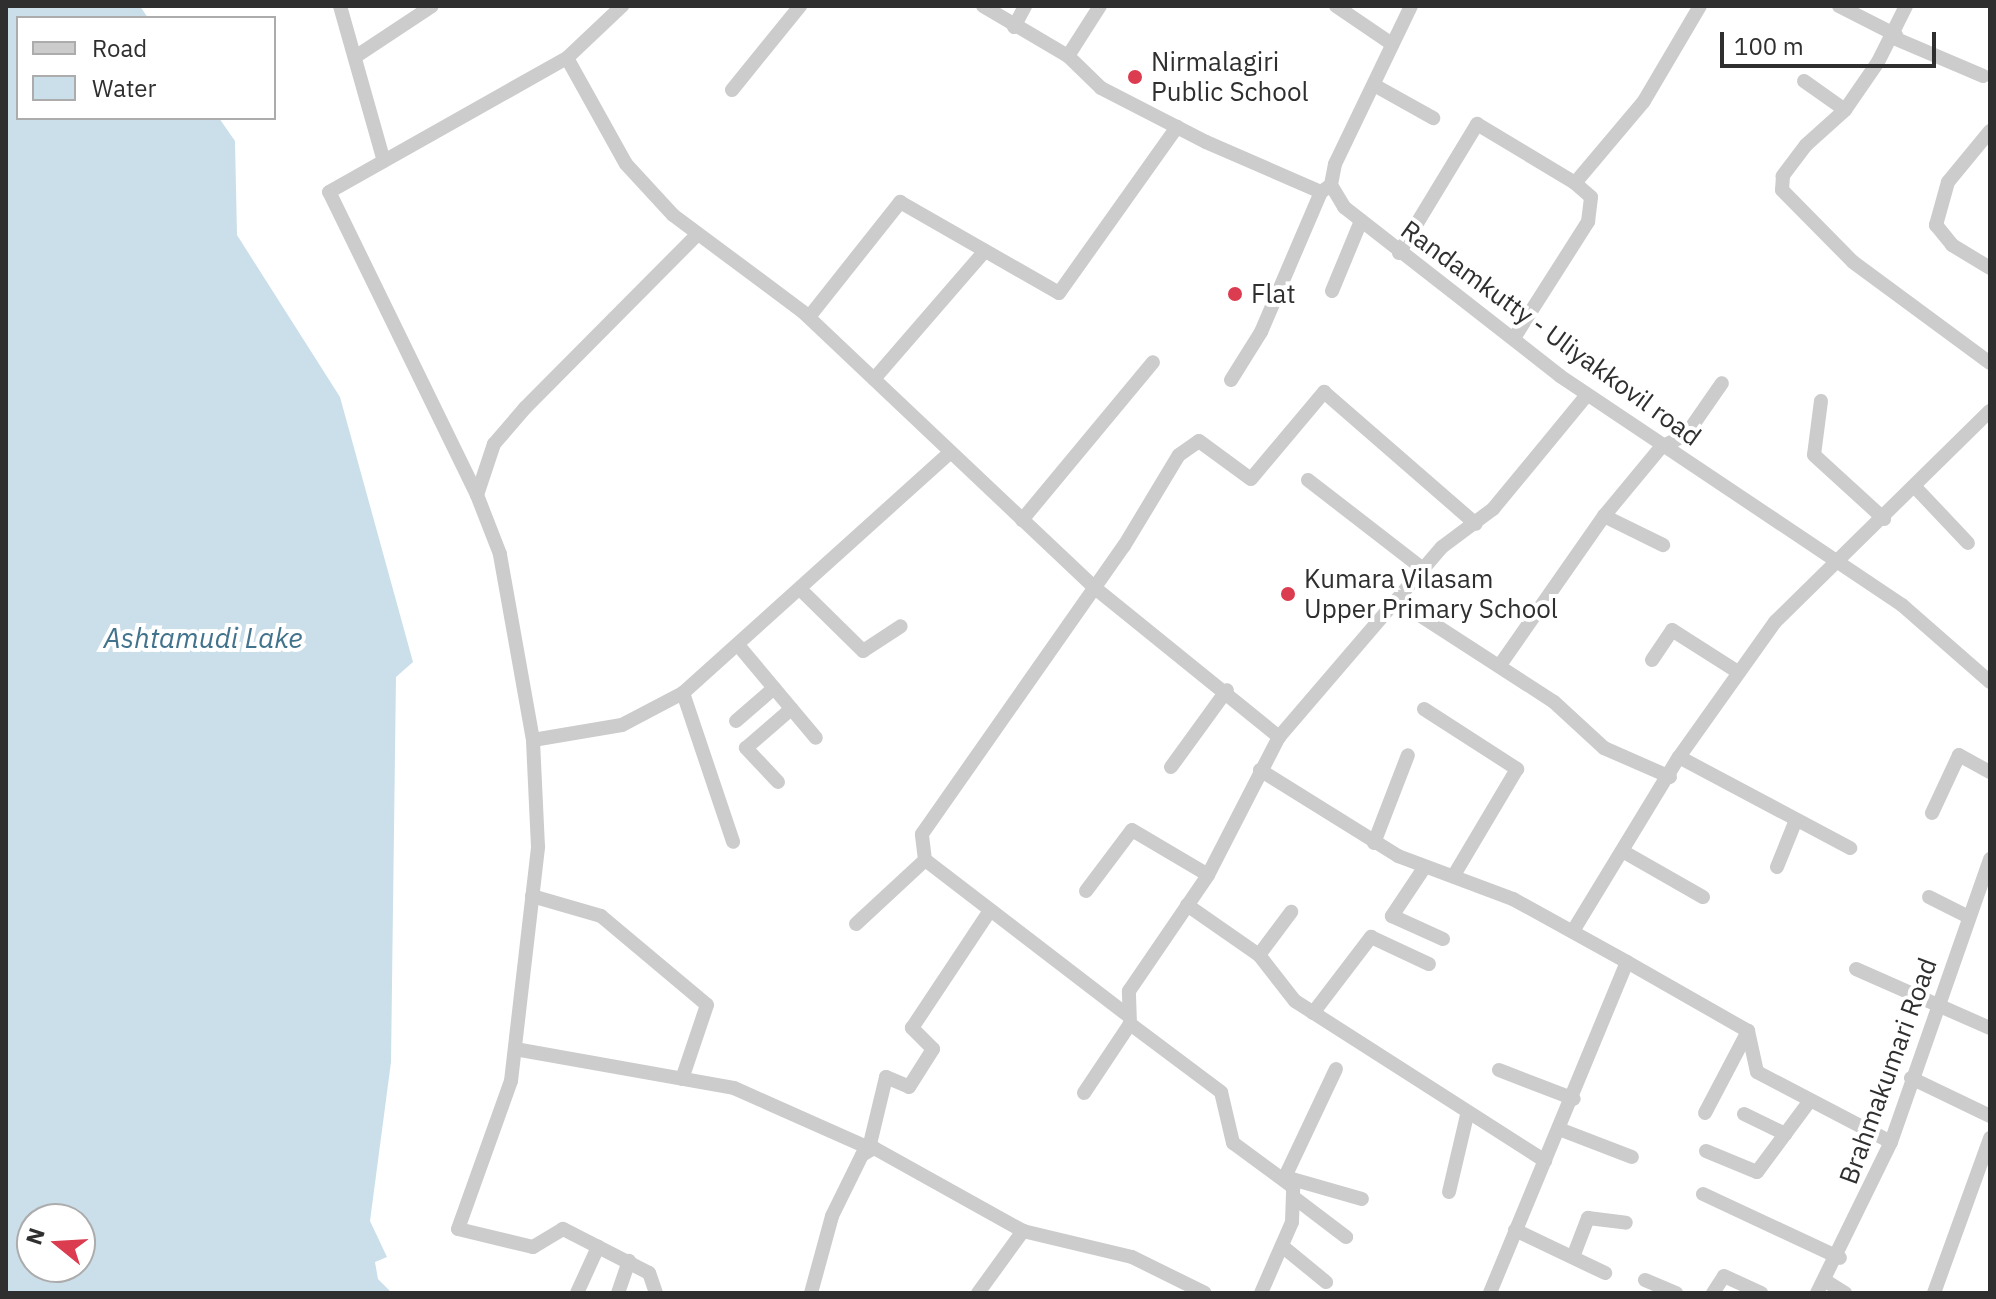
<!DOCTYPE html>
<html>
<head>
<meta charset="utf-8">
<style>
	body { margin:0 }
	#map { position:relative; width:1996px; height:1299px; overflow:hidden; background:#fff; font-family:"IBM Plex Sans",sans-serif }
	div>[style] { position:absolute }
	.water>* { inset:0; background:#cbdfea }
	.minor>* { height:14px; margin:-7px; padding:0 7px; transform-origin:7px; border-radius:7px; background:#ccc }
	.dots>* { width:22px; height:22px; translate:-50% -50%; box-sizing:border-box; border:4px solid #fff; border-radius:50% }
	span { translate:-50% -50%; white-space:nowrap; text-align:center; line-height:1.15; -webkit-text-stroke:8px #fff; paint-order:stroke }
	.poi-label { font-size:26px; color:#2f2f2f }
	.left { translate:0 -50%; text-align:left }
	.street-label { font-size:26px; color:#2f2f2f }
	.water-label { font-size:28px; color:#42738c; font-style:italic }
	.frame { position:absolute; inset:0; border:8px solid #2f2f2f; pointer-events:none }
	.legend { position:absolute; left:16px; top:16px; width:260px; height:104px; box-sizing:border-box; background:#fff; border:2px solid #acacac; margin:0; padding:10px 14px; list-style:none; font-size:24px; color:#2f2f2f }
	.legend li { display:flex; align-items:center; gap:16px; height:40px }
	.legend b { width:40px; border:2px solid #acacac }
	.north { position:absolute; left:16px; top:1203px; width:80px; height:80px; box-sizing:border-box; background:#fff; border:2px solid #acacac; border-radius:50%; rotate:288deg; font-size:22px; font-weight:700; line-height:32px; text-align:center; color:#2f2f2f }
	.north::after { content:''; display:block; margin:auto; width:28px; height:36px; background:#db3c4f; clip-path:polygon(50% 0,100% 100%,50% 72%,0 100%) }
	.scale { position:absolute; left:1720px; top:32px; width:216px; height:36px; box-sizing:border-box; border:4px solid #2f2f2f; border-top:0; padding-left:10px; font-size:24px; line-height:28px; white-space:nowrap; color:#2f2f2f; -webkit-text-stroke:6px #fff; paint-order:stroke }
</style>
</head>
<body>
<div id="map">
	<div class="water">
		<div style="clip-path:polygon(evenodd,6px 6px,140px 6px,148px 18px,18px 18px,18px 118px,219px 118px,235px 141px,237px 235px,340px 397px,413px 662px,396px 677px,391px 1062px,370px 1221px,387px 1257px,375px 1262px,378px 1279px,392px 1293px,6px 1293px,6px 6px,32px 1219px,80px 1219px,80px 1267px,32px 1267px,32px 1219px)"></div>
	</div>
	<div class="minor">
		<div style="left:340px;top:6px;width:161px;rotate:74.2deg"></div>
		<div style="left:983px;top:6px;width:99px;rotate:30.5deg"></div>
		<div style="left:1068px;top:56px;width:46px;rotate:44.1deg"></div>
		<div style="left:1101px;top:88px;width:118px;rotate:27.2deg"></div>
		<div style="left:1206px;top:142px;width:125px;rotate:23.5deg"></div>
		<div style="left:1321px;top:192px;width:12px;rotate:-35deg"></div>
		<div style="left:1336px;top:6px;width:68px;rotate:34.2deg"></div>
		<div style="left:1411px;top:6px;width:175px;rotate:115.7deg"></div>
		<div style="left:1335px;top:164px;width:21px;rotate:101deg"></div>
		<div style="left:1331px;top:185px;width:26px;rotate:59deg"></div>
		<div style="left:1344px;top:207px;width:274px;rotate:38deg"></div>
		<div style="left:1560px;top:376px;width:412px;rotate:33.8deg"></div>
		<div style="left:1902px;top:605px;width:117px;rotate:41.2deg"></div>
		<div style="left:1839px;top:6px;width:64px;rotate:27deg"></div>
		<div style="left:1906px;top:6px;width:63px;rotate:116.6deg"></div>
		<div style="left:1878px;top:62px;width:58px;rotate:124.5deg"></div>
		<div style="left:1845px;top:110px;width:52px;rotate:138.1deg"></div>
		<div style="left:1806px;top:145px;width:39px;rotate:127deg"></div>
		<div style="left:1783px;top:176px;width:14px;rotate:94deg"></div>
		<div style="left:1782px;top:190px;width:101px;rotate:45.4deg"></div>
		<div style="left:1853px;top:262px;width:170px;rotate:36.4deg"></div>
		<div style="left:1014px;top:27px;width:24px;rotate:-62deg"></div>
		<div style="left:1894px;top:38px;width:97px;rotate:23.1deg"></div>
		<div style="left:1068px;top:56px;width:59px;rotate:-57.4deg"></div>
		<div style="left:355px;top:57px;width:92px;rotate:-33.5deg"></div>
		<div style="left:567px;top:58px;width:76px;rotate:-43.4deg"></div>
		<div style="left:1804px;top:81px;width:50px;rotate:35.3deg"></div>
		<div style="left:1374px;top:85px;width:68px;rotate:29.2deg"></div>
		<div style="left:732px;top:90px;width:108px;rotate:-51deg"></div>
		<div style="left:1990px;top:131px;width:66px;rotate:129.5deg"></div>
		<div style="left:1948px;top:182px;width:45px;rotate:105.6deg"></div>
		<div style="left:1936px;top:225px;width:26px;rotate:51deg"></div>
		<div style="left:1952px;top:245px;width:44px;rotate:31.2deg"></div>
		<div style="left:1399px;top:253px;width:151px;rotate:-58.8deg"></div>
		<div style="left:1477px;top:124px;width:114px;rotate:31deg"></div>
		<div style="left:1332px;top:291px;width:76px;rotate:-67.5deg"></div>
		<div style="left:809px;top:317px;width:147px;rotate:-51.6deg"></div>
		<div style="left:900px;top:202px;width:183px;rotate:29.8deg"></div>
		<div style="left:1059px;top:293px;width:204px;rotate:-54.6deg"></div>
		<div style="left:1514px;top:338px;width:138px;rotate:-57.5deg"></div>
		<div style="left:1588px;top:222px;width:25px;rotate:-83deg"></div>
		<div style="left:1591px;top:197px;width:21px;rotate:-139deg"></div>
		<div style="left:1575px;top:183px;width:107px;rotate:-49.9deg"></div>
		<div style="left:1644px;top:101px;width:110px;rotate:-59.5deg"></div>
		<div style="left:874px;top:379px;width:169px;rotate:-49.1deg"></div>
		<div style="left:1231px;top:380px;width:57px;rotate:-58deg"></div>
		<div style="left:1261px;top:332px;width:152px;rotate:-66.8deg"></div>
		<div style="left:1821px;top:401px;width:54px;rotate:97.4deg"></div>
		<div style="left:1814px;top:455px;width:95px;rotate:42.4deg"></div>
		<div style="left:1308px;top:480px;width:145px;rotate:37.7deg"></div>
		<div style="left:1915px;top:487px;width:77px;rotate:46.6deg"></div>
		<div style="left:477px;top:495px;width:337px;rotate:-116deg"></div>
		<div style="left:329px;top:192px;width:273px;rotate:-29.4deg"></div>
		<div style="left:567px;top:58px;width:121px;rotate:60.9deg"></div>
		<div style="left:626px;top:164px;width:69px;rotate:47.3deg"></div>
		<div style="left:673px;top:215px;width:162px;rotate:36.7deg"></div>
		<div style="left:803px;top:312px;width:402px;rotate:43.4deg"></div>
		<div style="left:1095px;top:588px;width:237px;rotate:39deg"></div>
		<div style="left:1604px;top:516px;width:66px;rotate:26.2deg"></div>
		<div style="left:1022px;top:520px;width:205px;rotate:-50.3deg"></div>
		<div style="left:801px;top:590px;width:87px;rotate:44.5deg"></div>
		<div style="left:863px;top:651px;width:45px;rotate:-33.3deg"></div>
		<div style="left:1398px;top:601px;width:186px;rotate:32.9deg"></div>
		<div style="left:1554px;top:702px;width:68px;rotate:42.6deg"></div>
		<div style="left:1604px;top:748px;width:72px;rotate:23.7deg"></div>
		<div style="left:738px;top:645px;width:121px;rotate:50deg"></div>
		<div style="left:1652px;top:660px;width:36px;rotate:-56deg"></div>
		<div style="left:1672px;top:630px;width:78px;rotate:32.5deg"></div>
		<div style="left:1500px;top:665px;width:182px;rotate:-55.1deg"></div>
		<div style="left:1604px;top:516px;width:89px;rotate:-50.4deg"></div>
		<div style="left:1661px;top:447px;width:28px;rotate:-26deg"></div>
		<div style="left:1686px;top:435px;width:63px;rotate:-55.3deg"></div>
		<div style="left:683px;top:693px;width:157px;rotate:71.4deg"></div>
		<div style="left:1424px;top:709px;width:111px;rotate:32.8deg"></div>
		<div style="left:1517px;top:769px;width:123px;rotate:120.7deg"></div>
		<div style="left:736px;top:721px;width:50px;rotate:-41deg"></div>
		<div style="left:533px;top:740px;width:90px;rotate:-9.6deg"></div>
		<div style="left:622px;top:725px;width:69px;rotate:-27.7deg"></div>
		<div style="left:683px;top:693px;width:359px;rotate:-42deg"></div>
		<div style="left:1679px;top:757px;width:194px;rotate:28deg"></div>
		<div style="left:1171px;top:767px;width:95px;rotate:-54deg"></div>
		<div style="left:1260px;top:770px;width:163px;rotate:31.9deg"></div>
		<div style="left:1398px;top:856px;width:123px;rotate:20.5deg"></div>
		<div style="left:1513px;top:899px;width:130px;rotate:28.9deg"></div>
		<div style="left:1627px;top:962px;width:358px;rotate:112.5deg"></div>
		<div style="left:778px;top:782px;width:47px;rotate:-133.3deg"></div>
		<div style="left:746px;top:748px;width:60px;rotate:-40.9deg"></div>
		<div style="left:1932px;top:813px;width:64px;rotate:-65deg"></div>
		<div style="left:1959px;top:755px;width:35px;rotate:29deg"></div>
		<div style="left:1374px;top:843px;width:94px;rotate:-68.9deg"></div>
		<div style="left:1624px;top:852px;width:91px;rotate:29.7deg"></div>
		<div style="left:1777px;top:867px;width:51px;rotate:-68deg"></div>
		<div style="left:1424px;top:868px;width:58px;rotate:123.7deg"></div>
		<div style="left:1392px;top:916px;width:56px;rotate:24.3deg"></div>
		<div style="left:1086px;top:891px;width:76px;rotate:-53deg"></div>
		<div style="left:1132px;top:830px;width:88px;rotate:30.6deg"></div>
		<div style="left:532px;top:896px;width:72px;rotate:16.2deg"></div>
		<div style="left:601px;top:916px;width:138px;rotate:40deg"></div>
		<div style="left:707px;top:1005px;width:78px;rotate:108.7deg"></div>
		<div style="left:1929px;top:897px;width:45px;rotate:26.6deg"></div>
		<div style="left:1187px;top:905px;width:88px;rotate:34.8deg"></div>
		<div style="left:1259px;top:955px;width:58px;rotate:52deg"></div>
		<div style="left:1295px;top:1001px;width:297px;rotate:32.6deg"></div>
		<div style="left:856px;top:924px;width:94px;rotate:-42.8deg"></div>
		<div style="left:1573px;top:931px;width:204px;rotate:-58.7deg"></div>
		<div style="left:1679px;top:757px;width:166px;rotate:-54.6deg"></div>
		<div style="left:1775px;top:622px;width:301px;rotate:-44.5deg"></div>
		<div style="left:1259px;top:955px;width:54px;rotate:-53.3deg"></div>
		<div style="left:1627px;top:962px;width:139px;rotate:29.7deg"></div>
		<div style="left:1748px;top:1031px;width:42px;rotate:77.6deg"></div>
		<div style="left:1757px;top:1072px;width:151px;rotate:27.6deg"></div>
		<div style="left:1856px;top:969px;width:146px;rotate:23.8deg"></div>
		<div style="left:1313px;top:1013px;width:96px;rotate:-52.7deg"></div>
		<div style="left:1371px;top:937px;width:64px;rotate:25deg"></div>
		<div style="left:1126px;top:1014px;width:253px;rotate:-142.5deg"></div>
		<div style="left:925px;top:860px;width:26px;rotate:-97deg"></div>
		<div style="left:922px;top:834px;width:352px;rotate:-55deg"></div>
		<div style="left:1124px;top:546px;width:106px;rotate:-58.9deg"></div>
		<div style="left:1179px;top:455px;width:24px;rotate:-35deg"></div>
		<div style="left:1199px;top:441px;width:64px;rotate:36.2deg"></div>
		<div style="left:1251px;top:479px;width:114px;rotate:-50deg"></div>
		<div style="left:1324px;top:392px;width:201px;rotate:41deg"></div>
		<div style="left:515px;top:1049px;width:222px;rotate:10.1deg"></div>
		<div style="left:734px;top:1088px;width:148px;rotate:24deg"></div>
		<div style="left:869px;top:1148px;width:73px;rotate:-76.5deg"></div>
		<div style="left:886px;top:1077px;width:25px;rotate:23deg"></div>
		<div style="left:909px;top:1087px;width:45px;rotate:-57.7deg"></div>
		<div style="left:933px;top:1049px;width:30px;rotate:-135deg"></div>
		<div style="left:912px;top:1028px;width:139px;rotate:-56.4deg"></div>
		<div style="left:1336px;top:1069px;width:119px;rotate:115.3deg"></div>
		<div style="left:1285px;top:1177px;width:80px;rotate:15.9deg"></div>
		<div style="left:1499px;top:1070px;width:80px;rotate:21.1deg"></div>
		<div style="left:1911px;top:1078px;width:88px;rotate:25.7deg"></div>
		<div style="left:1084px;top:1093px;width:83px;rotate:-56.3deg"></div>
		<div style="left:1705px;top:1113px;width:93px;rotate:-62.3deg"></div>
		<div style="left:1744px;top:1114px;width:46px;rotate:26deg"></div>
		<div style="left:1559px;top:1129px;width:78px;rotate:21deg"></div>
		<div style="left:1706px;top:1151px;width:55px;rotate:22.4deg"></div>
		<div style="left:1757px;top:1172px;width:87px;rotate:-53.4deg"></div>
		<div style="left:1449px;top:1192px;width:79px;rotate:-76.8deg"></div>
		<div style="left:1703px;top:1194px;width:151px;rotate:25deg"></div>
		<div style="left:1296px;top:1199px;width:63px;rotate:37.2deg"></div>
		<div style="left:1515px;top:1230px;width:100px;rotate:25.5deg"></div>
		<div style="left:1282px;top:1246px;width:57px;rotate:39.3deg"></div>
		<div style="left:1573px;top:1257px;width:42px;rotate:-69deg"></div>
		<div style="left:1588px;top:1218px;width:38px;rotate:7deg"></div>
		<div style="left:1645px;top:1280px;width:34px;rotate:23deg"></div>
		<div style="left:1824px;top:1280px;width:25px;rotate:32deg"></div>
		<div style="left:577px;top:1293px;width:51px;rotate:-65.5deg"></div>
		<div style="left:618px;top:1293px;width:34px;rotate:-71deg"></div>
		<div style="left:656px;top:1293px;width:21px;rotate:-109deg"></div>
		<div style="left:649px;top:1273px;width:97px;rotate:-152.9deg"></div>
		<div style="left:563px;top:1229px;width:35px;rotate:149deg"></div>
		<div style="left:533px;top:1247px;width:77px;rotate:-166.5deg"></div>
		<div style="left:458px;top:1229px;width:157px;rotate:-70.3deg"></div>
		<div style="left:511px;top:1081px;width:236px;rotate:-83.4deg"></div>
		<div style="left:538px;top:847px;width:107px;rotate:-92.7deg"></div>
		<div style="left:533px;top:740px;width:189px;rotate:-100.1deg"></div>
		<div style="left:500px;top:554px;width:63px;rotate:-111.3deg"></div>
		<div style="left:477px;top:495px;width:54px;rotate:-71.6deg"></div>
		<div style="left:494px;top:444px;width:48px;rotate:-49.3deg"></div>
		<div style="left:525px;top:408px;width:244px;rotate:-45.2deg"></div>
		<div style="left:811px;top:1293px;width:80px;rotate:-74.7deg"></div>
		<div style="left:832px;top:1216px;width:68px;rotate:-63.8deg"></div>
		<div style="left:862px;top:1155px;width:14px;rotate:-30deg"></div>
		<div style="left:874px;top:1148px;width:171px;rotate:29.1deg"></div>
		<div style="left:1023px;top:1231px;width:112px;rotate:13.4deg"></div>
		<div style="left:1132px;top:1257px;width:81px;rotate:26.3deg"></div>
		<div style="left:978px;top:1293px;width:77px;rotate:-54deg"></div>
		<div style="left:1261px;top:1293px;width:77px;rotate:-66.4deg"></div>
		<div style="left:1292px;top:1222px;width:35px;rotate:-88deg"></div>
		<div style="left:1293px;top:1187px;width:74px;rotate:-143.7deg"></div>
		<div style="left:1233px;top:1143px;width:52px;rotate:-103.2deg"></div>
		<div style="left:1221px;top:1092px;width:114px;rotate:-143.2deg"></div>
		<div style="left:1130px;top:1024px;width:33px;rotate:-92deg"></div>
		<div style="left:1129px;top:991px;width:140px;rotate:-55.7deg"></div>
		<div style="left:1208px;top:875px;width:155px;rotate:-62.8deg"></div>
		<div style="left:1279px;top:737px;width:250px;rotate:-49.4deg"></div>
		<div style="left:1442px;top:547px;width:64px;rotate:-36.7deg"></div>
		<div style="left:1493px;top:509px;width:148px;rotate:-50.5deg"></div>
		<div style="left:1713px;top:1293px;width:20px;rotate:-57deg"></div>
		<div style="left:1724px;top:1276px;width:41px;rotate:24.7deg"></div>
		<div style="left:1817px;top:1293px;width:168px;rotate:-63.9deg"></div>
		<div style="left:1891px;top:1142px;width:300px;rotate:-70.7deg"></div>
		<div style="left:1934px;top:1293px;width:165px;rotate:-70.1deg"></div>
	</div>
	<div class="dots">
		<div style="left:1135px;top:77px;background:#db3c4f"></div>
		<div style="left:1235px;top:294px;background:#db3c4f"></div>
		<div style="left:1288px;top:594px;background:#db3c4f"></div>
	</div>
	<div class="poi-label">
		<span class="left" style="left:1151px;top:77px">Nirmalagiri<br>Public School</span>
		<span class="left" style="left:1251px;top:294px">Flat</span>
		<span class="left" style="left:1304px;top:594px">Kumara Vilasam<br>Upper Primary School</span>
	</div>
	<div class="street-label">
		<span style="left:1551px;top:333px;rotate:36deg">Randamkutty - Uliyakkovil road</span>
		<span style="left:1888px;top:1071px;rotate:-70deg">Brahmakumari Road</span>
	</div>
	<div class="water-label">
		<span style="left:203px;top:638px">Ashtamudi Lake</span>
	</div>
	<div class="frame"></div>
	<ul class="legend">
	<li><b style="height:10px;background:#ccc"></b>Road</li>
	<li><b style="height:22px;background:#cbdfea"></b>Water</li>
	</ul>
	<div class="north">N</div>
	<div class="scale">100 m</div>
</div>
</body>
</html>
